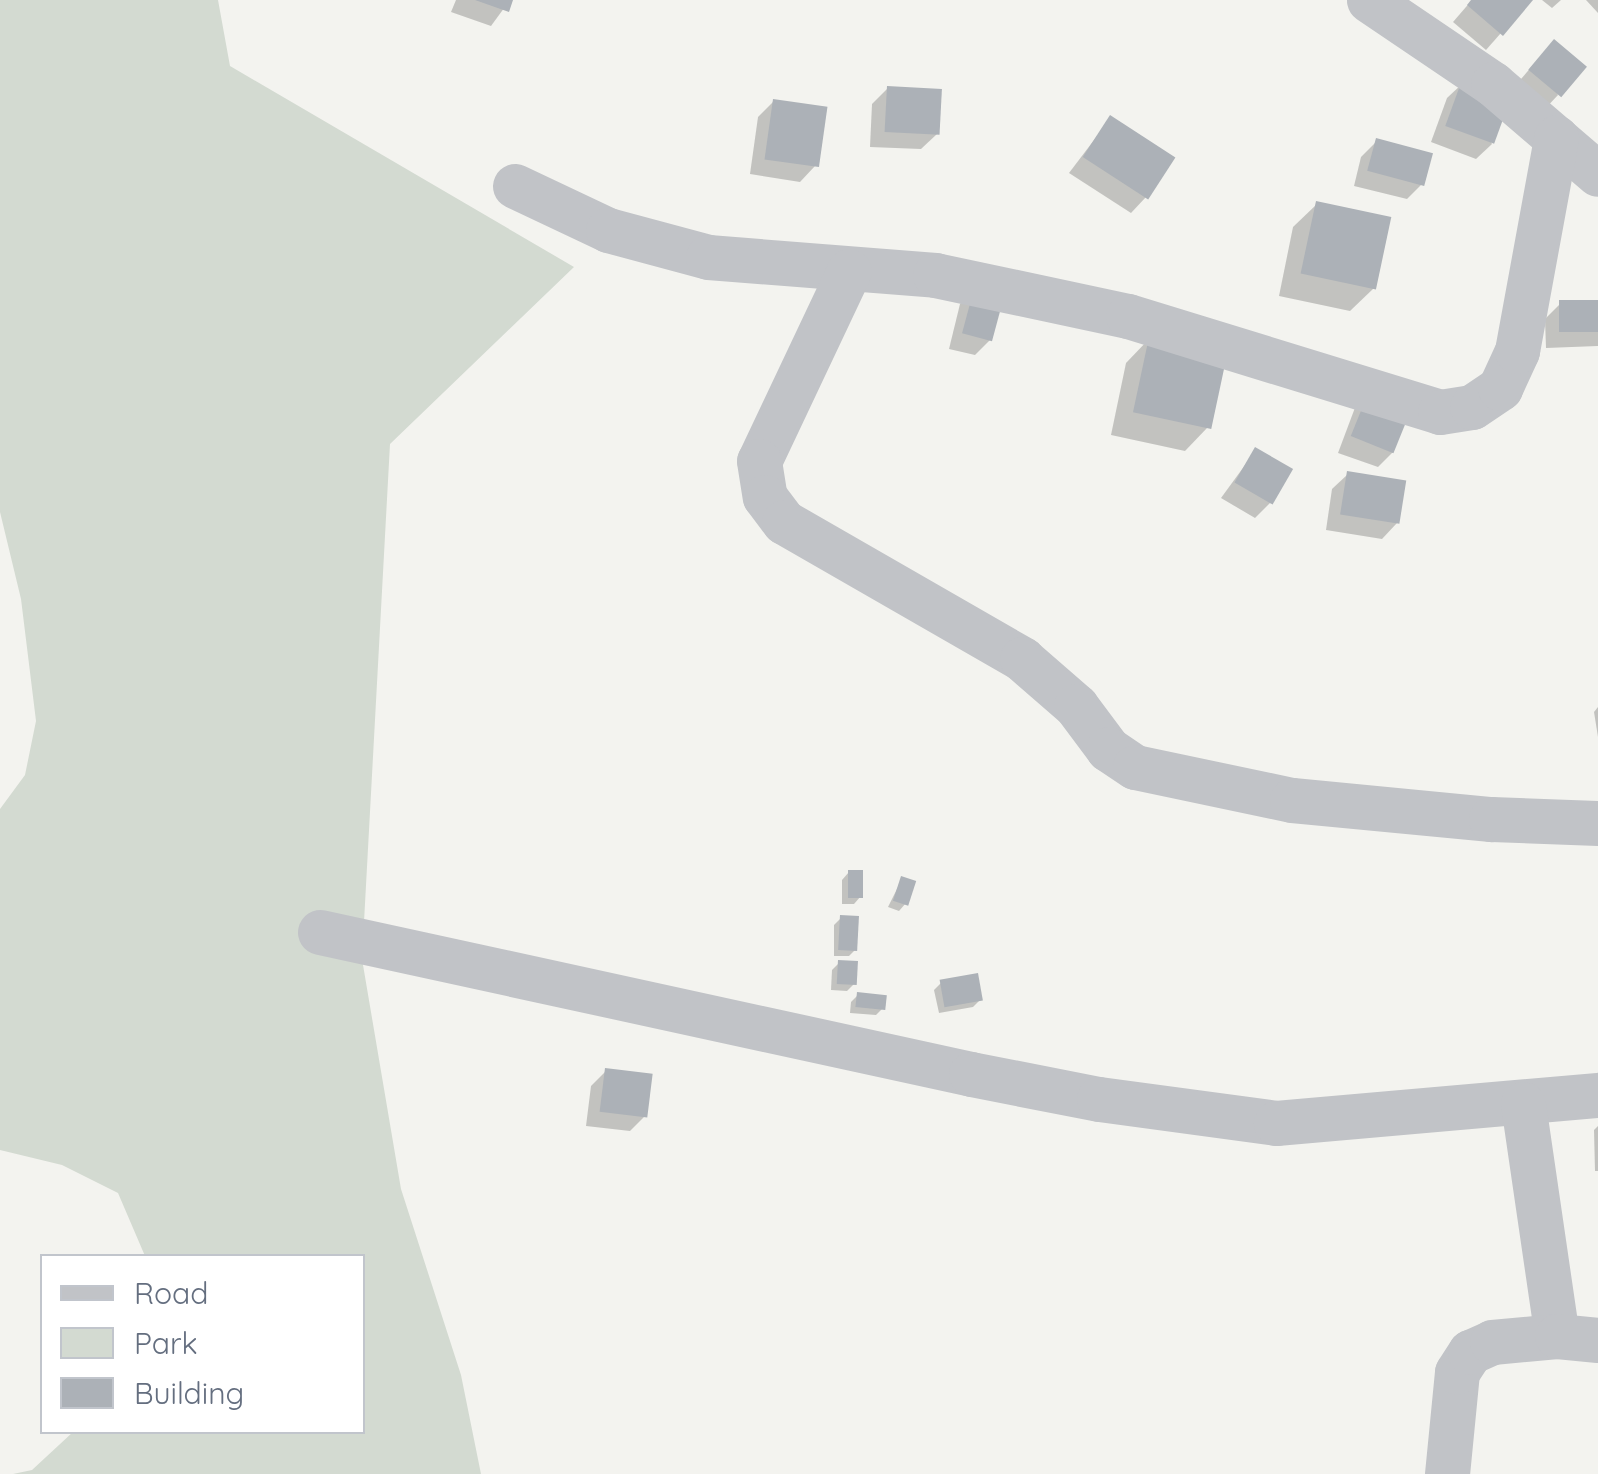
<!DOCTYPE html>
<html>
<head>
<meta charset="utf-8">
<style>
	body { margin:0 }
	#map { position:relative; width:1598px; height:1474px; overflow:hidden; background:#f3f3ef; font-family:Quicksand,sans-serif }
	div>[style] { position:absolute }
	.green>* { inset:0; background:#d3dad1 }
	.shadow>* { inset:0; background:#0003 }
	.building>* { inset:0; background:#acb1b7; transform-origin:0 0 }
	.minor>* { height:45px; margin:-22.5px; padding:0 22.5px; transform-origin:22.5px; border-radius:22.5px; background:#c1c3c7 }
	span { translate:-50% -50%; white-space:nowrap; text-align:center; line-height:1.15; -webkit-text-stroke:10px #fff; paint-order:stroke }
	.legend { position:absolute; left:40px; top:1254px; width:325px; height:180px; box-sizing:border-box; background:#fff; border:2px solid #c1c5cc; margin:0; padding:12px 18px; list-style:none; font-size:30px; color:#646e7f }
	.legend li { display:flex; align-items:center; gap:20px; height:50px }
	.legend b { width:50px; border:2px solid #c1c5cc }
</style>
</head>
<body>
<div id="map">
	<div class="green">
		<div style="clip-path:polygon(0 0,218px 0,230px 66px,574px 267px,390px 444px,362px 959px,401px 1189px,461px 1375px,481px 1474px,13px 1474px,32px 1470px,73px 1432px,362px 1432px,362px 1256px,145px 1256px,118px 1193px,62px 1165px,0 1150px,0 809px,25px 775px,36px 721px,21px 599px,0 512px)"></div>
	</div>
	<div class="shadow">
		<div style="clip-path:polygon(456px 0,510px 0,491px 26px,451px 12px)"></div>
		<div style="clip-path:polygon(1472px 0,1530px 0,1486px 50px,1453px 22px)"></div>
		<div style="clip-path:polygon(1542px 0,1561px 0,1552px 8px)"></div>
		<div style="clip-path:polygon(1586px 0,1598px 0,1598px 13px)"></div>
		<div style="clip-path:polygon(1539px 58px,1558px 95px,1543px 111px,1515px 86px)"></div>
		<div style="clip-path:polygon(1463px 83px,1492px 144px,1476px 159px,1431px 142px,1447px 98px)"></div>
		<div style="clip-path:polygon(888px 88px,937px 134px,921px 149px,870px 147px,872px 104px)"></div>
		<div style="clip-path:polygon(774px 101px,815px 166px,800px 182px,750px 174px,758px 117px)"></div>
		<div style="clip-path:polygon(1110px 119px,1146px 197px,1131px 213px,1069px 173px)"></div>
		<div style="clip-path:polygon(1377px 141px,1422px 184px,1407px 199px,1354px 186px,1361px 157px)"></div>
		<div style="clip-path:polygon(1317px 204px,1374px 288px,1350px 311px,1279px 296px,1293px 227px)"></div>
		<div style="clip-path:polygon(976px 288px,990px 340px,975px 355px,949px 349px,960px 304px)"></div>
		<div style="clip-path:polygon(1598px 303px,1598px 346px,1546px 348px,1545px 319px,1560px 304px)"></div>
		<div style="clip-path:polygon(1149px 339px,1208px 427px,1185px 451px,1111px 435px,1126px 363px)"></div>
		<div style="clip-path:polygon(1371px 389px,1393px 452px,1378px 467px,1338px 453px,1356px 405px)"></div>
		<div style="clip-path:polygon(1256px 450px,1270px 503px,1255px 518px,1221px 498px)"></div>
		<div style="clip-path:polygon(1348px 474px,1397px 523px,1382px 539px,1326px 530px,1332px 489px)"></div>
		<div style="clip-path:polygon(1598px 707px,1598px 737px,1594px 712px)"></div>
		<div style="clip-path:polygon(849px 872px,861px 896px,854px 904px,842px 904px,842px 880px)"></div>
		<div style="clip-path:polygon(902px 879px,906px 903px,899px 911px,888px 907px)"></div>
		<div style="clip-path:polygon(841px 918px,856px 949px,849px 956px,834px 956px,834px 925px)"></div>
		<div style="clip-path:polygon(839px 963px,854px 984px,847px 991px,831px 990px,832px 970px)"></div>
		<div style="clip-path:polygon(941px 983px,980px 1000px,973px 1007px,939px 1013px,934px 990px)"></div>
		<div style="clip-path:polygon(858px 995px,883px 1008px,876px 1015px,850px 1013px,851px 1002px)"></div>
		<div style="clip-path:polygon(606px 1071px,645px 1116px,630px 1131px,586px 1126px,591px 1086px)"></div>
		<div style="clip-path:polygon(1598px 1126px,1598px 1171px,1595px 1171px,1594px 1130px)"></div>
	</div>
	<div class="building">
		<div style="clip-path:polygon(475px 0,513px 0,509px 12px)"></div>
		<div style="clip-path:polygon(1471px 0,1533px 0,1503px 36px,1467px 5px)"></div>
		<div style="left:1554px;top:39px;width:43px;height:40px;rotate:40deg"></div>
		<div style="left:1462px;top:80px;width:52px;height:49px;rotate:20deg"></div>
		<div style="left:887px;top:86px;width:55px;height:46px;rotate:3deg"></div>
		<div style="left:773px;top:99px;width:55px;height:61px;rotate:8deg"></div>
		<div style="left:1110px;top:115px;width:78px;height:50px;rotate:33deg"></div>
		<div style="left:1376px;top:138px;width:59px;height:34px;rotate:15deg"></div>
		<div style="left:1316px;top:201px;width:77px;height:74px;rotate:12deg"></div>
		<div style="left:975px;top:285px;width:31px;height:50px;rotate:15deg"></div>
		<div style="left:1598px;top:300px;width:32px;height:39px;rotate:90deg"></div>
		<div style="left:1149px;top:337px;width:80px;height:77px;rotate:12deg"></div>
		<div style="left:1371px;top:386px;width:46px;height:54px;rotate:22deg"></div>
		<div style="left:1255px;top:447px;width:44px;height:41px;rotate:30deg"></div>
		<div style="left:1347px;top:471px;width:60px;height:44px;rotate:9deg"></div>
		<div style="left:848px;top:870px;width:15px;height:28px"></div>
		<div style="left:901px;top:876px;width:16px;height:26px;rotate:18deg"></div>
		<div style="left:840px;top:915px;width:19px;height:35px;rotate:3deg"></div>
		<div style="left:838px;top:960px;width:20px;height:24px;rotate:3deg"></div>
		<div style="left:978px;top:973px;width:28px;height:39px;rotate:80deg"></div>
		<div style="left:857px;top:992px;width:30px;height:15px;rotate:6deg"></div>
		<div style="left:605px;top:1068px;width:48px;height:44px;rotate:7deg"></div>
	</div>
	<div class="minor">
		<div style="left:1369px;top:0;width:150px;rotate:34.1deg"></div>
		<div style="left:1493px;top:84px;width:138px;rotate:40.6deg"></div>
		<div style="left:515px;top:186px;width:103px;rotate:25.3deg"></div>
		<div style="left:608px;top:230px;width:104px;rotate:15.1deg"></div>
		<div style="left:708px;top:257px;width:228px;rotate:4.5deg"></div>
		<div style="left:935px;top:275px;width:197px;rotate:12deg"></div>
		<div style="left:1128px;top:316px;width:326px;rotate:17.1deg"></div>
		<div style="left:1440px;top:412px;width:32px;rotate:-9deg"></div>
		<div style="left:1472px;top:407px;width:34px;rotate:-34deg"></div>
		<div style="left:1500px;top:388px;width:41px;rotate:-65.3deg"></div>
		<div style="left:1517px;top:351px;width:217px;rotate:-79.6deg"></div>
		<div style="left:849px;top:271px;width:210px;rotate:115.3deg"></div>
		<div style="left:759px;top:461px;width:36px;rotate:81deg"></div>
		<div style="left:765px;top:497px;width:31px;rotate:53deg"></div>
		<div style="left:784px;top:522px;width:275px;rotate:29.9deg"></div>
		<div style="left:1022px;top:659px;width:72px;rotate:41deg"></div>
		<div style="left:1076px;top:706px;width:54px;rotate:53.3deg"></div>
		<div style="left:1108px;top:749px;width:32px;rotate:34deg"></div>
		<div style="left:1135px;top:767px;width:160px;rotate:11.9deg"></div>
		<div style="left:1292px;top:800px;width:200px;rotate:5.5deg"></div>
		<div style="left:1491px;top:819px;width:107px;rotate:2.1deg"></div>
		<div style="left:320px;top:932px;width:666px;rotate:12.3deg"></div>
		<div style="left:971px;top:1074px;width:130px;rotate:11.1deg"></div>
		<div style="left:1099px;top:1099px;width:179px;rotate:7.7deg"></div>
		<div style="left:1276px;top:1123px;width:323px;rotate:-5deg"></div>
		<div style="left:1523px;top:1104px;width:234px;rotate:81.7deg"></div>
		<div style="left:1447px;top:1474px;width:102px;rotate:-84.4deg"></div>
		<div style="left:1457px;top:1372px;width:24px;rotate:-57deg"></div>
		<div style="left:1470px;top:1352px;width:24px;rotate:-24deg"></div>
		<div style="left:1492px;top:1342px;width:65px;rotate:-5.3deg"></div>
		<div style="left:1557px;top:1336px;width:41px;rotate:5.6deg"></div>
	</div>
	<ul class="legend">
	<li><b style="height:12px;background:#c1c3c7"></b>Road</li>
	<li><b style="height:28px;background:#d3dad1"></b>Park</li>
	<li><b style="height:28px;background:#acb1b7"></b>Building</li>
	</ul>
</div>
</body>
</html>
